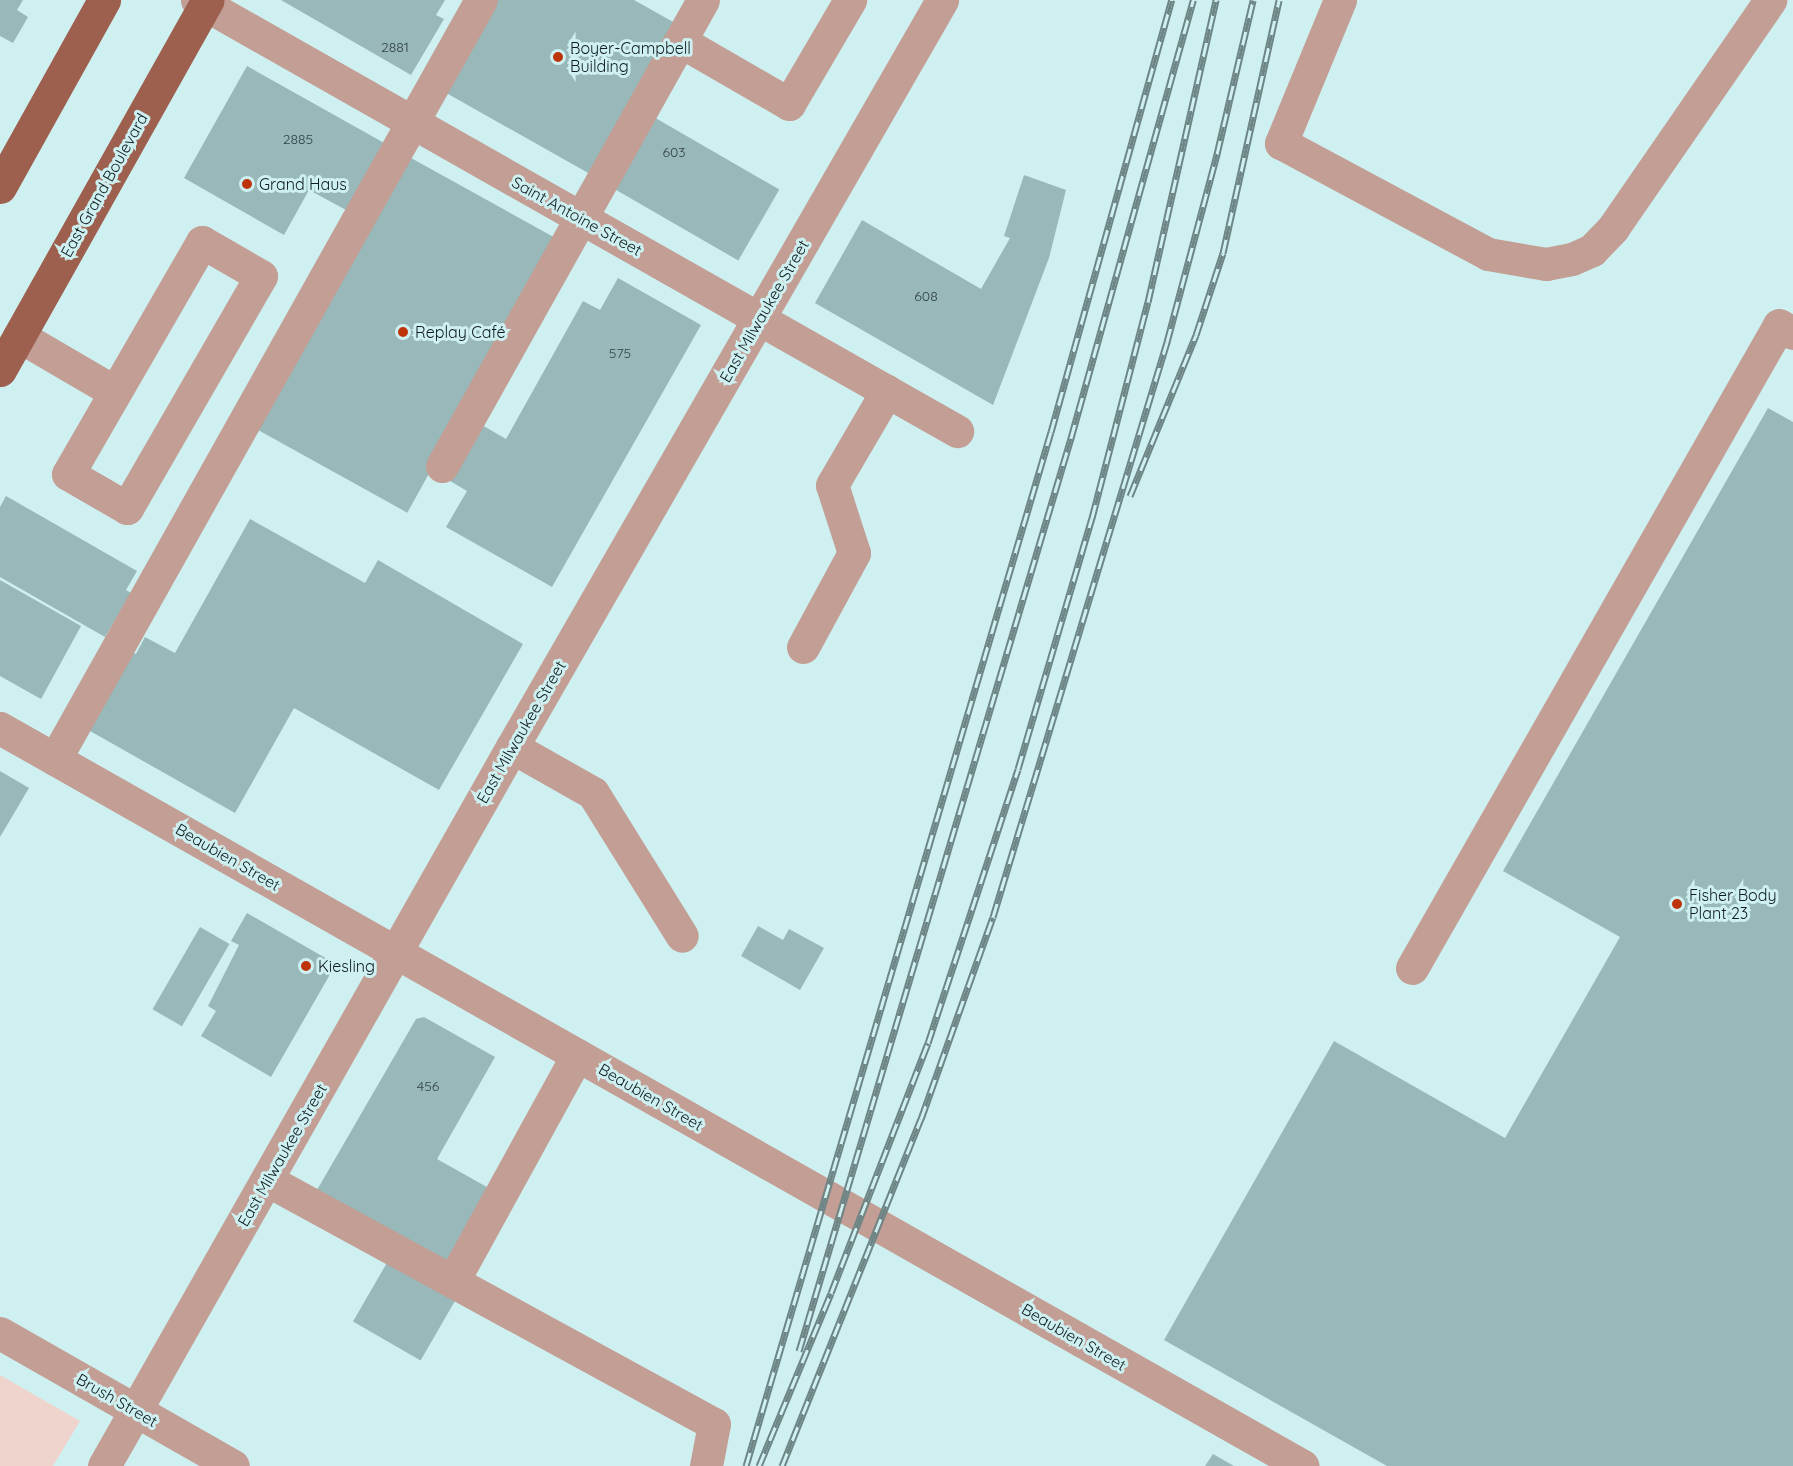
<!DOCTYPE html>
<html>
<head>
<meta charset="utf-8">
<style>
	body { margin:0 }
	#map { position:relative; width:1793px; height:1466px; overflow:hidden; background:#cff0f1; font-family:Quicksand,sans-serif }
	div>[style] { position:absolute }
	.green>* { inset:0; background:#efd4cd }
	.building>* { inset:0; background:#98b8b9; transform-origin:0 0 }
	.minor>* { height:33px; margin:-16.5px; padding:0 16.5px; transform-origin:16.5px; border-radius:16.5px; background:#c29e95 }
	.major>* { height:33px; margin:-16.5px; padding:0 16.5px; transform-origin:16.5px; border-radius:16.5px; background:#9d5f4e }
	.rail>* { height:7px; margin-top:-3.5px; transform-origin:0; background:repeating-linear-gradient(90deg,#cff0f1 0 14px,#6e8586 0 28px); box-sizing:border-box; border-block:2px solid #6e8586 }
	.dots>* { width:16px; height:16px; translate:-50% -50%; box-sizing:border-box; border:3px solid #cff0f1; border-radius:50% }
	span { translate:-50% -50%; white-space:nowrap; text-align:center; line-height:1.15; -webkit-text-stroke:6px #cff0f1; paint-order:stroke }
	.number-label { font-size:14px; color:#324344 }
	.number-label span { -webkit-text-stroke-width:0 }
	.poi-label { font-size:16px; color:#101c1d }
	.left { translate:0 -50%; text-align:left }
	.street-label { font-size:16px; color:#101c1d }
</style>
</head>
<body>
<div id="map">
	<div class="green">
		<div style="clip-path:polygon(0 1375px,80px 1421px,53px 1466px,0 1466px)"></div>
	</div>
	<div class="building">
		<div style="clip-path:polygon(0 0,23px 0,17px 10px,28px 17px,13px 43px,0 36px)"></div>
		<div style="clip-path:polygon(281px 0,445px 0,436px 15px,444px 19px,411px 75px)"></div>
		<div style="clip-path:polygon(492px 0,634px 0,675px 23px,590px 174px,441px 90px)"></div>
		<div style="clip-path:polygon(247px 66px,386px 144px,348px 211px,309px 190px,284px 235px,184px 178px)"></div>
		<div style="left:652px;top:116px;width:147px;height:82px;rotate:30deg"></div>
		<div style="left:402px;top:153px;width:179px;height:312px;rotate:29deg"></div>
		<div style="clip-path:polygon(1024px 175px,1066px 190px,1049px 258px,993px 405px,815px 303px,862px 220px,981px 289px,1010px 238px,1004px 236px)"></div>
		<div style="clip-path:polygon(618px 278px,701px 325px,552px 587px,446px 527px,467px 491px,450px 481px,482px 425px,506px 439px,583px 301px,600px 310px)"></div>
		<div style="clip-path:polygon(1768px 408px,1793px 422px,1793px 1466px,1387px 1466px,1164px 1340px,1334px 1041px,1505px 1138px,1620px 937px,1503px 871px)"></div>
		<div style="clip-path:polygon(6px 496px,137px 571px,126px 590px,131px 593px,105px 637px,0 577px,0 507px)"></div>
		<div style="clip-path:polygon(250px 519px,365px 583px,378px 560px,523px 644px,439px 790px,294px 708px,235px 813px,83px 727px,127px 649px,136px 654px,145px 637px,175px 653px)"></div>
		<div style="clip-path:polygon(0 580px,81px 626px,41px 699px,0 676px)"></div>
		<div style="clip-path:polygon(0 771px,29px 788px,0 837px)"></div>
		<div style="clip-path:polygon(247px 913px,336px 964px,271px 1077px,201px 1036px,216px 1011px,208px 1006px,239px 945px,231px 941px)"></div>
		<div style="clip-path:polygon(758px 926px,783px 940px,789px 929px,824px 948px,800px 990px,741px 956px)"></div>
		<div style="left:200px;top:927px;width:34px;height:95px;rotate:30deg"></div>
		<div style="clip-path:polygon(424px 1017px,495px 1057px,437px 1159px,494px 1191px,451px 1266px,317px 1190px,416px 1019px)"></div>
		<div style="left:388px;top:1261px;width:78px;height:70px;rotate:30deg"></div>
		<div style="clip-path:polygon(1213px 1454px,1234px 1466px,1205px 1466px)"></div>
	</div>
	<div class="minor">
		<div style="left:197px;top:0;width:874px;rotate:29.56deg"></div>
		<div style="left:1340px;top:0;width:155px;rotate:112.4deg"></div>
		<div style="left:1281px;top:143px;width:235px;rotate:28.2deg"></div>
		<div style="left:1488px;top:254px;width:59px;rotate:9.8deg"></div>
		<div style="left:1546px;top:264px;width:26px;rotate:-11deg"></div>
		<div style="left:1572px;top:259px;width:22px;rotate:-24deg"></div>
		<div style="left:1592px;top:250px;width:30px;rotate:-46deg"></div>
		<div style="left:1613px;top:228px;width:277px;rotate:-55.4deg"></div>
		<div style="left:680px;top:41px;width:126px;rotate:30deg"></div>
		<div style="left:789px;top:104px;width:121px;rotate:-59.6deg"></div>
		<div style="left:202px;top:242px;width:68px;rotate:30deg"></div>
		<div style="left:261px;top:276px;width:268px;rotate:120deg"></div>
		<div style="left:127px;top:508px;width:68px;rotate:-150deg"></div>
		<div style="left:68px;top:474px;width:268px;rotate:-60deg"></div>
		<div style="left:19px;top:336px;width:111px;rotate:30.3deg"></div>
		<div style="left:442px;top:466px;width:534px;rotate:-60.75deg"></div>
		<div style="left:803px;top:647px;width:107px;rotate:-61.5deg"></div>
		<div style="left:854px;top:553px;width:71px;rotate:-107.9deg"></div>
		<div style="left:832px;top:485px;width:109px;rotate:-59.7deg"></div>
		<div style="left:0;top:728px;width:1497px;rotate:29.53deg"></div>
		<div style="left:512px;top:747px;width:93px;rotate:29.6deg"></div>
		<div style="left:593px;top:793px;width:168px;rotate:58.1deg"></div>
		<div style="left:55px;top:759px;width:870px;rotate:-60.7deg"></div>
		<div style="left:1412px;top:968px;width:740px;rotate:-60.28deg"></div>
		<div style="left:1779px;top:325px;width:16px;rotate:30deg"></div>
		<div style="left:267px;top:1180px;width:509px;rotate:28.63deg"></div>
		<div style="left:714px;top:1424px;width:43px;rotate:100.8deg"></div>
		<div style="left:453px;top:1281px;width:258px;rotate:-61.2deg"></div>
		<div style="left:0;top:1333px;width:268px;rotate:29.7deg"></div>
		<div style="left:104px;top:1466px;width:827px;rotate:-60.43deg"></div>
		<div style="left:512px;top:747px;width:862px;rotate:-60.07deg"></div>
	</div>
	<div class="major">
		<div style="left:0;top:187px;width:214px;rotate:-60.9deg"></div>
		<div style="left:0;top:370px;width:424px;rotate:-60.7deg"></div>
	</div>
	<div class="rail">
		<div style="left:1130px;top:496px;width:174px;rotate:-67.7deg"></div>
		<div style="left:1196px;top:335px;width:86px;rotate:-71.8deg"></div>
		<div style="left:1223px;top:253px;width:259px;rotate:-77.5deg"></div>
		<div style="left:799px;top:1351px;width:953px;rotate:-73.41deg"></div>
		<div style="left:1071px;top:438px;width:455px;rotate:-74.4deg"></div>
		<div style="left:746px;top:1466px;width:1078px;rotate:-73.57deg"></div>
		<div style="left:1051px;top:432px;width:449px;rotate:-74.4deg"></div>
		<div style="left:759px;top:1466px;width:187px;rotate:-67.4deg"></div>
		<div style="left:831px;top:1293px;width:268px;rotate:-68.8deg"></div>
		<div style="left:928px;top:1043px;width:288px;rotate:-71.8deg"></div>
		<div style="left:1018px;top:769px;width:262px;rotate:-73.6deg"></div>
		<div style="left:1092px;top:518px;width:223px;rotate:-75.5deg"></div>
		<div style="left:1148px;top:302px;width:310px;rotate:-77.3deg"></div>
		<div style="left:782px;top:1466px;width:374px;rotate:-68.2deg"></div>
		<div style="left:921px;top:1119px;width:214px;rotate:-70.4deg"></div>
		<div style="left:993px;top:917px;width:601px;rotate:-73.16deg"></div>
		<div style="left:1167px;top:342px;width:195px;rotate:-75.1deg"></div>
		<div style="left:1217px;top:154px;width:158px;rotate:-76.8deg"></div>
	</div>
	<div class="dots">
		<div style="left:558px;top:57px;background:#bd340a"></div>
		<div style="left:247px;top:184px;background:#bd340a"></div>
		<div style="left:403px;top:332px;background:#bd340a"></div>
		<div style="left:1677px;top:904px;background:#bd340a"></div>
		<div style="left:306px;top:966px;background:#bd340a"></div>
	</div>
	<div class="number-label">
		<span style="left:395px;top:47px">2881</span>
		<span style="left:298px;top:139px">2885</span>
		<span style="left:674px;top:152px">603</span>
		<span style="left:926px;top:296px">608</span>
		<span style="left:620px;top:353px">575</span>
		<span style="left:428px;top:1086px">456</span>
	</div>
	<div class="poi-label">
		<span class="left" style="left:570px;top:57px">Boyer-Campbell<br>Building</span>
		<span class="left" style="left:259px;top:184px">Grand Haus</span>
		<span class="left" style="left:415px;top:332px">Replay Café</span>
		<span class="left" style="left:1689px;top:904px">Fisher Body<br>Plant 23</span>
		<span class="left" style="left:318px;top:966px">Kiesling</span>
	</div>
	<div class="street-label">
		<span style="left:104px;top:185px;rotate:-61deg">East Grand Boulevard</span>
		<span style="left:577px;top:216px;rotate:29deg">Saint Antoine Street</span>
		<span style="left:764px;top:311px;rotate:-60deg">East Milwaukee Street</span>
		<span style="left:521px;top:732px;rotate:-60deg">East Milwaukee Street</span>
		<span style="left:228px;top:857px;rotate:30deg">Beaubien Street</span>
		<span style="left:651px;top:1097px;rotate:30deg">Beaubien Street</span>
		<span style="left:282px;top:1155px;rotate:-60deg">East Milwaukee Street</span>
		<span style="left:1074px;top:1337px;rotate:30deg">Beaubien Street</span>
		<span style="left:117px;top:1400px;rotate:30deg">Brush Street</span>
	</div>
</div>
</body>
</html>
